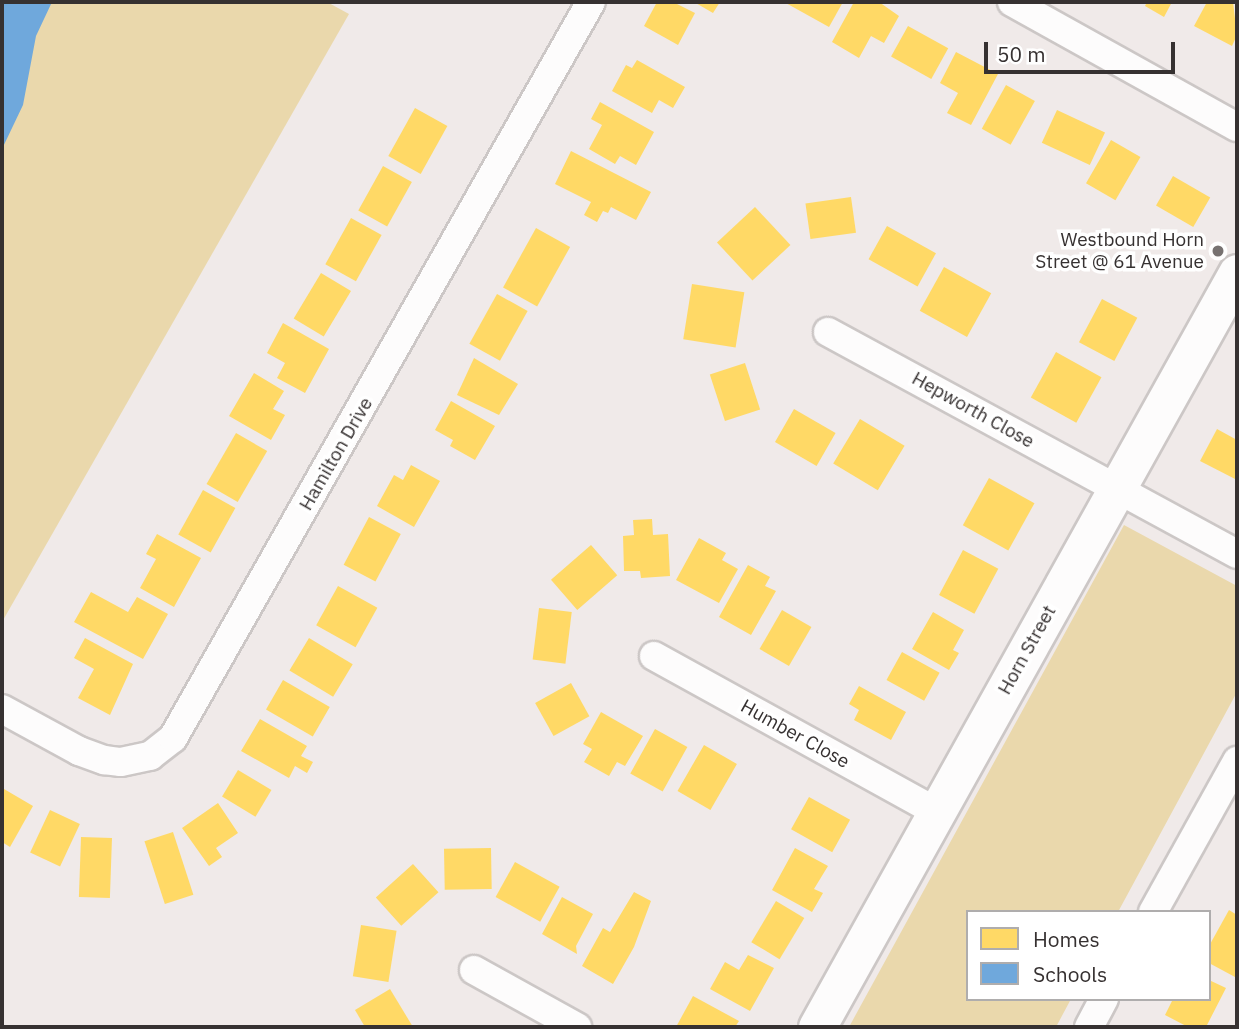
<!DOCTYPE html>
<html>
<head>
<meta charset="utf-8">
<style>
	body { margin:0 }
	#map { position:relative; width:1239px; height:1029px; overflow:hidden; background:#f0eae9; font-family:"IBM Plex Sans",sans-serif }
	div>[style] { position:absolute }
	.green>* { inset:0; background:#ead8ac }
	.homes>* { inset:0; background:#ffd966; transform-origin:0 0 }
	.schools>* { inset:0; background:#6fa8dc }
	.roads { filter:drop-shadow(2px 0 #ccc7c6) drop-shadow(-2px 0 #ccc7c6) drop-shadow(0 2px #ccc7c6) drop-shadow(0 -2px #ccc7c6) }
	.minor>* { height:28px; margin:-14px; padding:0 14px; transform-origin:14px; border-radius:14px; background:#fdfcfc }
	.tertiary>* { height:37px; margin:-18.5px; padding:0 18.5px; transform-origin:18.5px; border-radius:18.5px; background:#fdfcfc }
	.dots>* { width:19px; height:19px; translate:-50% -50%; box-sizing:border-box; border:4px solid #fff; border-radius:50% }
	span { translate:-50% -50%; white-space:nowrap; text-align:center; line-height:1.15; -webkit-text-stroke:7px #fff; paint-order:stroke }
	.poi-label { font-size:19px; color:#363131 }
	.right { translate:-100% -50%; text-align:right }
	.street-label { font-size:19px; color:#363131 }
	.frame { position:absolute; inset:0; border:4px solid #363131; pointer-events:none }
	.legend { position:absolute; left:966px; top:910px; width:245px; height:91px; box-sizing:border-box; background:#fff; border:2px solid #afadad; margin:0; padding:9px 12px; list-style:none; font-size:21px; color:#363131 }
	.legend li { display:flex; align-items:center; gap:14px; height:35px }
	.legend b { width:35px; border:2px solid #afadad }
	.scale { position:absolute; left:984px; top:42px; width:191px; height:32px; box-sizing:border-box; border:4px solid #363131; border-top:0; padding-left:9px; font-size:21px; line-height:24px; white-space:nowrap; color:#363131; -webkit-text-stroke:5px #fff; paint-order:stroke }
</style>
</head>
<body>
<div id="map">
	<div class="green">
		<div style="clip-path:polygon(2px 2px,327px 2px,349px 14px,2px 622px)"></div>
		<div style="clip-path:polygon(1124px 525px,1237px 586px,1237px 692px,1118px 912px,968px 912px,968px 999px,1071px 999px,1056px 1027px,849px 1027px)"></div>
	</div>
	<div class="homes">
		<div style="clip-path:polygon(657px 2px,673px 2px,695px 13px,678px 45px,644px 26px)"></div>
		<div style="clip-path:polygon(694px 2px,720px 2px,713px 13px)"></div>
		<div style="clip-path:polygon(784px 2px,843px 2px,829px 27px)"></div>
		<div style="clip-path:polygon(854px 2px,879px 2px,899px 16px,884px 43px,871px 36px,859px 58px,832px 42px)"></div>
		<div style="clip-path:polygon(1147px 2px,1172px 2px,1164px 17px,1145px 6px)"></div>
		<div style="clip-path:polygon(1207px 2px,1233px 2px,1237px 35px,1232px 46px,1194px 26px)"></div>
		<div style="left:908px;top:26px;width:46px;height:35px;rotate:29deg"></div>
		<div style="clip-path:polygon(956px 52px,998px 74px,971px 125px,947px 113px,958px 93px,940px 83px)"></div>
		<div style="clip-path:polygon(637px 60px,685px 87px,673px 108px,659px 100px,652px 113px,612px 91px,626px 65px,632px 68px)"></div>
		<div style="left:1006px;top:85px;width:33px;height:50px;rotate:29deg"></div>
		<div style="clip-path:polygon(600px 102px,654px 132px,636px 165px,620px 156px,615px 164px,589px 149px,602px 125px,591px 119px)"></div>
		<div style="left:415px;top:108px;width:37px;height:55px;rotate:29deg"></div>
		<div style="left:1057px;top:110px;width:53px;height:36px;rotate:25deg"></div>
		<div style="left:1111px;top:140px;width:34px;height:50px;rotate:30deg"></div>
		<div style="clip-path:polygon(571px 151px,651px 192px,636px 220px,611px 207px,608px 213px,603px 211px,597px 222px,584px 215px,591px 202px,555px 184px)"></div>
		<div style="left:383px;top:166px;width:33px;height:51px;rotate:29deg"></div>
		<div style="left:1173px;top:176px;width:43px;height:34px;rotate:30deg"></div>
		<div style="left:851px;top:197px;width:36px;height:46px;rotate:82deg"></div>
		<div style="left:755px;top:207px;width:52px;height:52px;rotate:47deg"></div>
		<div style="left:351px;top:218px;width:35px;height:53px;rotate:29deg"></div>
		<div style="left:887px;top:226px;width:56px;height:38px;rotate:29deg"></div>
		<div style="left:536px;top:228px;width:39px;height:68px;rotate:29deg"></div>
		<div style="left:944px;top:267px;width:54px;height:50px;rotate:29deg"></div>
		<div style="left:321px;top:273px;width:35px;height:53px;rotate:31deg"></div>
		<div style="left:692px;top:284px;width:53px;height:56px;rotate:9deg"></div>
		<div style="left:497px;top:294px;width:35px;height:57px;rotate:29deg"></div>
		<div style="left:1102px;top:299px;width:40px;height:49px;rotate:28deg"></div>
		<div style="clip-path:polygon(283px 323px,329px 349px,305px 393px,277px 378px,285px 363px,267px 353px)"></div>
		<div style="left:1056px;top:352px;width:52px;height:52px;rotate:29deg"></div>
		<div style="clip-path:polygon(474px 358px,518px 384px,499px 415px,457px 395px)"></div>
		<div style="left:745px;top:363px;width:49px;height:37px;rotate:72deg"></div>
		<div style="clip-path:polygon(254px 373px,284px 391px,273px 409px,285px 415px,271px 440px,229px 416px)"></div>
		<div style="clip-path:polygon(451px 401px,495px 426px,475px 460px,450px 446px,453px 440px,435px 430px)"></div>
		<div style="left:794px;top:409px;width:48px;height:38px;rotate:30deg"></div>
		<div style="left:860px;top:419px;width:52px;height:52px;rotate:31deg"></div>
		<div style="clip-path:polygon(1217px 429px,1237px 440px,1237px 480px,1200px 461px)"></div>
		<div style="left:236px;top:433px;width:36px;height:59px;rotate:30deg"></div>
		<div style="clip-path:polygon(411px 465px,440px 481px,414px 527px,377px 506px,394px 475px,403px 480px)"></div>
		<div style="left:989px;top:478px;width:52px;height:54px;rotate:29deg"></div>
		<div style="left:203px;top:490px;width:37px;height:51px;rotate:29deg"></div>
		<div style="left:369px;top:517px;width:36px;height:54px;rotate:28deg"></div>
		<div style="clip-path:polygon(652px 519px,653px 535px,668px 534px,670px 576px,641px 578px,640px 571px,624px 571px,623px 536px,634px 535px,633px 520px)"></div>
		<div style="clip-path:polygon(157px 534px,201px 558px,174px 607px,140px 588px,156px 559px,146px 554px)"></div>
		<div style="clip-path:polygon(699px 538px,726px 553px,722px 560px,738px 569px,719px 603px,676px 580px)"></div>
		<div style="left:591px;top:545px;width:40px;height:53px;rotate:49deg"></div>
		<div style="left:963px;top:550px;width:40px;height:51px;rotate:28deg"></div>
		<div style="clip-path:polygon(748px 565px,770px 577px,765px 586px,776px 591px,751px 635px,719px 617px)"></div>
		<div style="left:338px;top:586px;width:45px;height:45px;rotate:29deg"></div>
		<div style="clip-path:polygon(91px 592px,128px 612px,137px 597px,168px 614px,143px 659px,74px 622px)"></div>
		<div style="left:539px;top:608px;width:33px;height:52px;rotate:7deg"></div>
		<div style="left:782px;top:610px;width:34px;height:45px;rotate:30deg"></div>
		<div style="clip-path:polygon(933px 612px,964px 630px,953px 650px,959px 653px,949px 670px,912px 649px)"></div>
		<div style="clip-path:polygon(85px 638px,133px 664px,110px 715px,78px 698px,94px 669px,74px 658px)"></div>
		<div style="left:309px;top:638px;width:51px;height:38px;rotate:31deg"></div>
		<div style="left:902px;top:652px;width:43px;height:32px;rotate:29deg"></div>
		<div style="left:283px;top:680px;width:54px;height:34px;rotate:30deg"></div>
		<div style="left:571px;top:683px;width:38px;height:41px;rotate:61deg"></div>
		<div style="clip-path:polygon(859px 686px,906px 712px,891px 740px,854px 720px,859px 710px,849px 704px)"></div>
		<div style="clip-path:polygon(601px 712px,643px 736px,625px 766px,617px 762px,609px 776px,584px 762px,592px 749px,583px 744px)"></div>
		<div style="clip-path:polygon(260px 719px,307px 746px,301px 756px,313px 762px,307px 773px,295px 766px,289px 778px,241px 751px)"></div>
		<div style="left:655px;top:729px;width:37px;height:51px;rotate:29deg"></div>
		<div style="left:704px;top:745px;width:38px;height:53px;rotate:30deg"></div>
		<div style="left:238px;top:770px;width:39px;height:31px;rotate:31deg"></div>
		<div style="clip-path:polygon(4px 789px,33px 806px,10px 847px,2px 842px)"></div>
		<div style="left:809px;top:797px;width:47px;height:37px;rotate:29deg"></div>
		<div style="clip-path:polygon(218px 803px,238px 833px,216px 848px,222px 857px,209px 866px,182px 828px)"></div>
		<div style="left:50px;top:810px;width:33px;height:47px;rotate:25deg"></div>
		<div style="left:173px;top:832px;width:66px;height:30px;rotate:72deg"></div>
		<div style="left:81px;top:837px;width:31px;height:60px;rotate:2deg"></div>
		<div style="left:491px;top:848px;width:41px;height:47px;rotate:89deg"></div>
		<div style="clip-path:polygon(795px 848px,828px 866px,814px 889px,823px 893px,812px 912px,772px 890px)"></div>
		<div style="left:515px;top:862px;width:51px;height:40px;rotate:29deg"></div>
		<div style="left:413px;top:864px;width:38px;height:50px;rotate:48deg"></div>
		<div style="clip-path:polygon(634px 892px,651px 901px,634px 947px,613px 984px,582px 966px,603px 928px,610px 932px)"></div>
		<div style="clip-path:polygon(562px 897px,593px 914px,576px 946px,577px 954px,542px 934px)"></div>
		<div style="left:776px;top:901px;width:33px;height:48px;rotate:31deg"></div>
		<div style="clip-path:polygon(1229px 910px,1237px 915px,1235px 977px,1209px 963px,1209px 946px)"></div>
		<div style="left:361px;top:925px;width:36px;height:52px;rotate:9deg"></div>
		<div style="clip-path:polygon(748px 955px,774px 968px,750px 1011px,710px 989px,725px 962px,739px 970px)"></div>
		<div style="clip-path:polygon(1209px 980px,1226px 988px,1206px 1027px,1188px 1027px,1165px 1015px,1173px 999px,1209px 999px)"></div>
		<div style="clip-path:polygon(390px 989px,413px 1027px,365px 1027px,355px 1010px)"></div>
		<div style="clip-path:polygon(693px 996px,739px 1021px,735px 1027px,676px 1027px)"></div>
	</div>
	<div class="schools">
		<div style="clip-path:polygon(2px 2px,52px 2px,36px 36px,23px 105px,2px 149px)"></div>
	</div>
	<div class="roads">
		<div class="minor">
			<div style="left:1012px;top:2px;width:257px;rotate:29.1deg"></div>
			<div style="left:828px;top:332px;width:465px;rotate:28.5deg"></div>
			<div style="left:654px;top:656px;width:323px;rotate:28.9deg"></div>
			<div style="left:2px;top:709px;width:88px;rotate:28.6deg"></div>
			<div style="left:79px;top:751px;width:27px;rotate:20deg"></div>
			<div style="left:104px;top:760px;width:17px;rotate:7deg"></div>
			<div style="left:121px;top:762px;width:30px;rotate:-12deg"></div>
			<div style="left:150px;top:756px;width:29px;rotate:-38deg"></div>
			<div style="left:173px;top:738px;width:846px;rotate:-60.41deg"></div>
			<div style="left:1153px;top:912px;width:173px;rotate:-60.9deg"></div>
			<div style="left:474px;top:970px;width:118px;rotate:29deg"></div>
			<div style="left:1089px;top:1027px;width:32px;rotate:-62deg"></div>
		</div>
		<div class="tertiary">
			<div style="left:817px;top:1027px;width:863px;rotate:-60.88deg"></div>
		</div>
	</div>
	<div class="dots">
		<div style="left:1218px;top:251px;background:#777271"></div>
	</div>
	<div class="poi-label">
		<span class="right" style="left:1204px;top:251px">Westbound Horn<br>Street @ 61 Avenue</span>
	</div>
	<div class="street-label">
		<span style="left:973px;top:410px;rotate:29deg">Hepworth Close</span>
		<span style="left:336px;top:454px;rotate:-60deg">Hamilton Drive</span>
		<span style="left:1027px;top:650px;rotate:-61deg">Horn Street</span>
		<span style="left:795px;top:734px;rotate:29deg">Humber Close</span>
	</div>
	<div class="frame"></div>
	<ul class="legend">
	<li><b style="height:19px;background:#ffd966"></b>Homes</li>
	<li><b style="height:19px;background:#6fa8dc"></b>Schools</li>
	</ul>
	<div class="scale">50 m</div>
</div>
</body>
</html>
